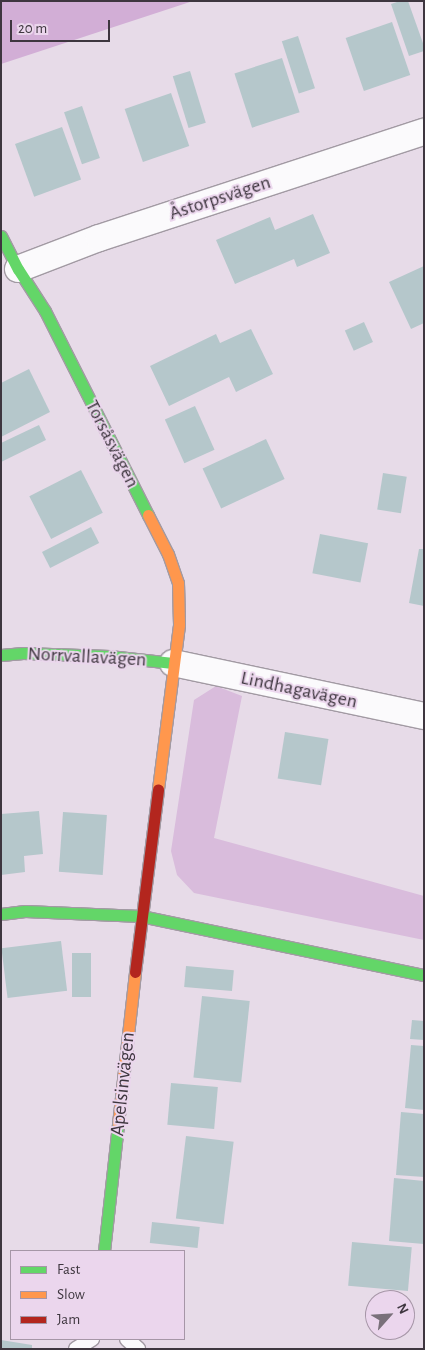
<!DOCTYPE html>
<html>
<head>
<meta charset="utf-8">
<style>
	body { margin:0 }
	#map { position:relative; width:425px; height:1350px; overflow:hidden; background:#e7dbe8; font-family:"Alegreya Sans",sans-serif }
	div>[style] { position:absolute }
	.green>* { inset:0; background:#d9bcdc }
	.forest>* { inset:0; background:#d2aed6 }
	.building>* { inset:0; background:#b5c7cb; transform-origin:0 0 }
	.roads { filter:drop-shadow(1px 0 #a29aa3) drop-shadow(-1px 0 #a29aa3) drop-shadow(0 1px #a29aa3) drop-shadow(0 -1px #a29aa3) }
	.lane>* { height:14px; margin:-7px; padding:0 7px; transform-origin:7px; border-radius:7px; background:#fbfafc }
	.street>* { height:26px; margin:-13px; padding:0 13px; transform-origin:13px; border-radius:13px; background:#fbfafc }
	.fast>* { height:11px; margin:-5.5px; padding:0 5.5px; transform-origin:5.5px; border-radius:5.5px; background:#63d668 }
	.slow>* { height:11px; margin:-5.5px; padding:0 5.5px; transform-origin:5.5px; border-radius:5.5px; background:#ff974d }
	.jam>* { height:11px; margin:-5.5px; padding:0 5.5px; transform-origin:5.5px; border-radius:5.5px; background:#b3261e }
	span { translate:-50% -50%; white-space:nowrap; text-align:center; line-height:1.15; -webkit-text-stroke:4px #ebd6ed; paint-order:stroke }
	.street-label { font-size:20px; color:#3e363f }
	.frame { position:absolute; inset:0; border:2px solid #3e363f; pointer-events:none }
	.legend { position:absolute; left:10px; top:1250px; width:175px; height:90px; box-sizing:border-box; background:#ebd6ed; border:1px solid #a696a7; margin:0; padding:6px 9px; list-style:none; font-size:15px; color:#3e363f }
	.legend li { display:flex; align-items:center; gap:10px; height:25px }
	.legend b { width:25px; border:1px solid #a696a7 }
	.north { position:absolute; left:365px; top:1290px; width:50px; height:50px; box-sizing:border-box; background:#ebd6ed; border:1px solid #a696a7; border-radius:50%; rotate:64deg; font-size:14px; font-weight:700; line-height:20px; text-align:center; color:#3e363f }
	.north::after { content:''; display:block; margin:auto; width:18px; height:22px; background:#79707a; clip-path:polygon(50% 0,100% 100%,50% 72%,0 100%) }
	.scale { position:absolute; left:10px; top:20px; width:100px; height:22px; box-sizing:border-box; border:2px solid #3e363f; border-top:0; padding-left:6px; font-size:15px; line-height:18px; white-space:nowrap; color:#3e363f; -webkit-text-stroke:4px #ebd6ed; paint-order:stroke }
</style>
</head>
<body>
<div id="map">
	<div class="green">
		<div style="clip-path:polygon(216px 686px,242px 696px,214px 838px,424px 896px,424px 940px,194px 893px,177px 875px,171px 851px,194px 700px)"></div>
	</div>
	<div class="forest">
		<div style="clip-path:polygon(1px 1px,193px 1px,1px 64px)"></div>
	</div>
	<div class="building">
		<div style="clip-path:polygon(400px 1px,408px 1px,424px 46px,424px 51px,409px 56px,391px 4px)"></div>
		<div style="left:392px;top:22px;width:56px;height:49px;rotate:71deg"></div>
		<div style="left:298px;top:36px;width:55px;height:17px;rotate:72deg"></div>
		<div style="left:282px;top:58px;width:57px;height:50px;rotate:72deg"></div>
		<div style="left:190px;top:71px;width:54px;height:18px;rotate:73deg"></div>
		<div style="left:171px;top:93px;width:56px;height:49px;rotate:71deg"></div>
		<div style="left:82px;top:106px;width:55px;height:19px;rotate:71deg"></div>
		<div style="left:62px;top:127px;width:56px;height:50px;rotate:70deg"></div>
		<div style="clip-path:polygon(313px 214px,330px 253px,297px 267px,294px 259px,235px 284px,216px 240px,270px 217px,275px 230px)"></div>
		<div style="clip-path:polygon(424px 266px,424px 323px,411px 329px,389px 282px)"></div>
		<div style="left:364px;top:322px;width:22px;height:21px;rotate:66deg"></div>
		<div style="clip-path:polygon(251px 329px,273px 374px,236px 392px,229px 377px,169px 406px,150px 366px,216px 334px,220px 343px)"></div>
		<div style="clip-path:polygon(29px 369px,50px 412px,1px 437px,1px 383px)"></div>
		<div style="left:195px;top:406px;width:48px;height:33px;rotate:66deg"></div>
		<div style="clip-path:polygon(39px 425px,46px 440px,1px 462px,1px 443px)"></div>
		<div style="left:266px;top:439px;width:44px;height:70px;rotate:65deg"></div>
		<div style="left:81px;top:470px;width:48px;height:58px;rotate:63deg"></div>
		<div style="left:383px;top:473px;width:24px;height:37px;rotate:9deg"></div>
		<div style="left:91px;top:527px;width:18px;height:55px;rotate:63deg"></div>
		<div style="left:320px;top:534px;width:49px;height:40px;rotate:11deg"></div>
		<div style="clip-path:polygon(419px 549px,424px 549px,424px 606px,409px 603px)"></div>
		<div style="left:285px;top:732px;width:44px;height:47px;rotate:9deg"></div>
		<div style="clip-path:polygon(39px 811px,43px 854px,24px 856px,25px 872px,1px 875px,1px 814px)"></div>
		<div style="left:63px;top:812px;width:44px;height:60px;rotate:4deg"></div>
		<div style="left:61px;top:941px;width:50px;height:60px;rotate:83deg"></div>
		<div style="left:72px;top:953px;width:19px;height:44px"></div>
		<div style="left:186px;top:966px;width:48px;height:21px;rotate:5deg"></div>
		<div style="left:202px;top:996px;width:48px;height:82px;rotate:6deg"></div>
		<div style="clip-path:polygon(412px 1020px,424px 1021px,424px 1040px,410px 1039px)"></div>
		<div style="clip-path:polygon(411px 1045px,424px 1046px,424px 1110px,405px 1108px)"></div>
		<div style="left:171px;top:1083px;width:47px;height:42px;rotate:5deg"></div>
		<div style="clip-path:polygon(401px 1112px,424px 1114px,424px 1177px,396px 1175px)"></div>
		<div style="left:186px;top:1136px;width:48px;height:83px;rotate:7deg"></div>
		<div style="clip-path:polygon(394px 1178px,424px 1181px,424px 1244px,389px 1241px)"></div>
		<div style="left:152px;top:1222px;width:48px;height:21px;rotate:6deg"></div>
		<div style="left:352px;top:1242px;width:60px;height:44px;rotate:5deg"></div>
		<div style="clip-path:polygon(1px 1340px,32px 1345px,32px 1349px,1px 1349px)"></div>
	</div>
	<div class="roads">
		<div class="lane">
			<div style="left:127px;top:1339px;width:15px;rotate:42deg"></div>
			<div style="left:76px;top:1349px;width:19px;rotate:-32deg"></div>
		</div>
		<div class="street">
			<div style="left:18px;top:269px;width:87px;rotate:-20.9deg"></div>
			<div style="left:99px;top:238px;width:342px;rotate:-18.1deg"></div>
			<div style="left:173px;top:663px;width:257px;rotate:11.9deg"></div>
		</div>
		<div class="fast">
			<div style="left:1px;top:236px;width:37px;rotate:63deg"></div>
			<div style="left:18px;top:269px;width:50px;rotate:57.3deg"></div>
			<div style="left:45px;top:311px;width:229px;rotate:63.2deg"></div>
			<div style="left:1px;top:655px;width:22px;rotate:-5deg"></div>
			<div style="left:23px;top:653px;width:86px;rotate:2deg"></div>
			<div style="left:109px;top:656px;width:64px;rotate:6.2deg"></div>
			<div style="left:1px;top:914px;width:24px;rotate:-7deg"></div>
			<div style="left:25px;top:911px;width:116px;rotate:2.5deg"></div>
			<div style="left:141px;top:916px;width:289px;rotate:11.8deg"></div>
			<div style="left:104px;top:1251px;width:128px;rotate:-83.7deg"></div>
		</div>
		<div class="slow">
			<div style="left:148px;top:515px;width:44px;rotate:62.9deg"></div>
			<div style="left:168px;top:554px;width:31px;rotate:71deg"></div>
			<div style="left:178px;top:583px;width:42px;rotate:88.6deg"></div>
			<div style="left:179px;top:625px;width:165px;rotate:97.3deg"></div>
			<div style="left:118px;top:1124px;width:153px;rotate:-83.6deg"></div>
		</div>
		<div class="jam">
			<div style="left:135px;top:972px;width:184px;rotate:-82.8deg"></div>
		</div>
	</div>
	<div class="street-label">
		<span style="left:220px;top:198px;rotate:-18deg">Åstorpsvägen</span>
		<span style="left:112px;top:444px;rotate:63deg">Torsåsvägen</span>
		<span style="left:87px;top:657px;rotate:3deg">Norrvallavägen</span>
		<span style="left:299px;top:690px;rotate:12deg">Lindhagavägen</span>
		<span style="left:123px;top:1084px;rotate:-84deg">Apelsinvägen</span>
	</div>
	<div class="frame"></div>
	<ul class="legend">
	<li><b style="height:6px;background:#63d668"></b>Fast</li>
	<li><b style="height:6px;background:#ff974d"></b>Slow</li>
	<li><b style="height:6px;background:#b3261e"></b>Jam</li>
	</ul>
	<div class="north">N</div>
	<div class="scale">20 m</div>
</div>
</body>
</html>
